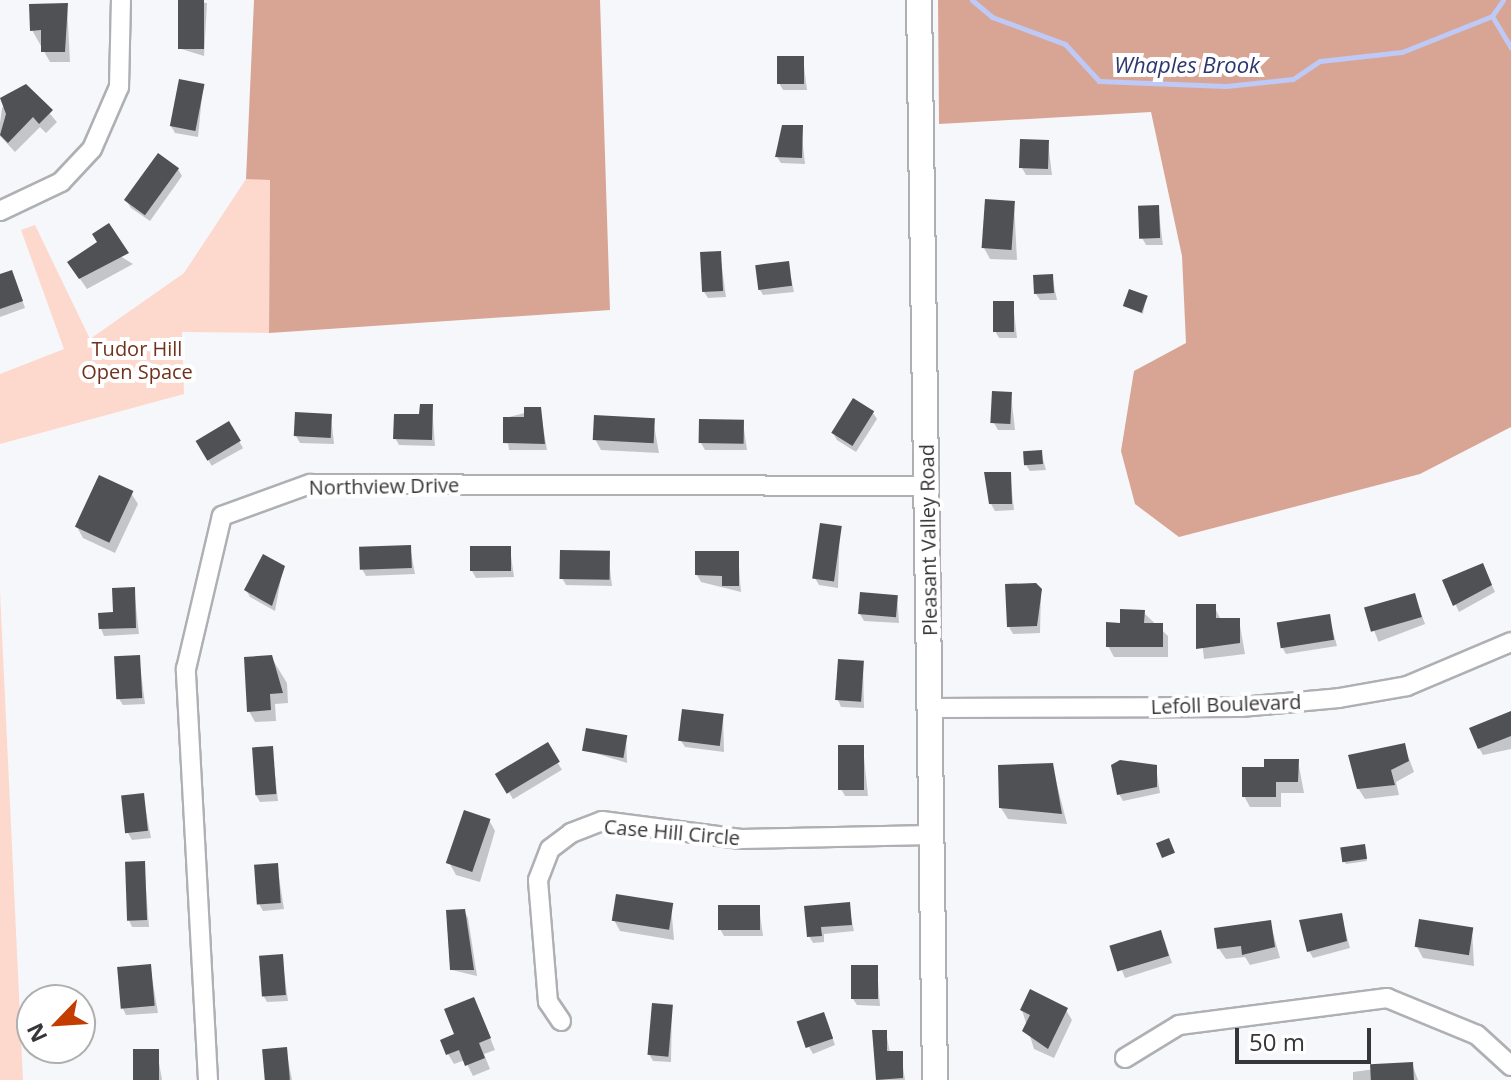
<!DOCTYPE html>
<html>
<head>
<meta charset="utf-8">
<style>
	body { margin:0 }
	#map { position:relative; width:1511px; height:1080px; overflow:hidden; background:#f6f7fb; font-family:"Open Sans",sans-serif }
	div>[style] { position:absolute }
	.green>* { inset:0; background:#fdd9cd }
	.forest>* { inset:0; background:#d8a595 }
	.shadow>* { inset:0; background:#0003; transform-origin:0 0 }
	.stream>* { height:5px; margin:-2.5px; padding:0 2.5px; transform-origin:2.5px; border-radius:2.5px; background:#bec9f6 }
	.building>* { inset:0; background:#505155; transform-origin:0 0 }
	.roads { filter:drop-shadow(2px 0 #afb0b4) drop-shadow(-2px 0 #afb0b4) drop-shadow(0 2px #afb0b4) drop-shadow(0 -2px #afb0b4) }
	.minor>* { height:18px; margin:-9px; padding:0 9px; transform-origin:9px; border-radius:9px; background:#fff }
	.secondary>* { height:24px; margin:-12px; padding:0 12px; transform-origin:12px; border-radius:12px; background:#fff }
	span { translate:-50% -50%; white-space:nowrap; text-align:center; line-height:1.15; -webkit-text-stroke:8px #fff; paint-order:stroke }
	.park-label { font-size:20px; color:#70321e }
	.street-label { font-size:20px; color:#363638 }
	.water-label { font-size:22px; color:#2e376d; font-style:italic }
	.north { position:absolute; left:16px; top:984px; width:80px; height:80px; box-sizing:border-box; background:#fff; border:2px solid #afafaf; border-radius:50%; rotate:245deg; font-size:22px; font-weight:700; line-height:32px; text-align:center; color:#363638 }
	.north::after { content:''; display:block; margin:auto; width:28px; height:36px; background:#c33d00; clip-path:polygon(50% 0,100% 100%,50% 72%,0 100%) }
	.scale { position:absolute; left:1235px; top:1028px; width:136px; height:36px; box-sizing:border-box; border:4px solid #363638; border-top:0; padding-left:10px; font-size:24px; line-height:28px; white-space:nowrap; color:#363638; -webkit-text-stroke:6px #fff; paint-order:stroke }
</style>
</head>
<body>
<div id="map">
	<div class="green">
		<div style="clip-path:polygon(246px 179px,270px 179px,269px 333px,182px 332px,184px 394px,0 444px,0 374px,64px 349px,21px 230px,35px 225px,90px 339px,184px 273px)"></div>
		<div style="clip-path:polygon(0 591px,23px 1080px,0 1080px)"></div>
	</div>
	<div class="forest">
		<div style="clip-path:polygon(254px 0,600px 0,610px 310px,269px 333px,270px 180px,246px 179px)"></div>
		<div style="clip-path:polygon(938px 0,1511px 0,1511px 427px,1420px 474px,1179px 537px,1135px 504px,1121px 451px,1134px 371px,1186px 343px,1182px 256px,1151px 112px,939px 124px)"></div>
	</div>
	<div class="shadow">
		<div style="clip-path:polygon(180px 0,207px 3px,204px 56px,178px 48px)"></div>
		<div style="clip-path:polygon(67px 5px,70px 62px,50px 62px,32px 30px)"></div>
		<div style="clip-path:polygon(803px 58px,807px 90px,783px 90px,779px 83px)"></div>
		<div style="clip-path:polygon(26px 86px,57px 122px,46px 133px,40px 127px,15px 152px,0 136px,0 123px,2px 108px)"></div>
		<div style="clip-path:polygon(203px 86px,198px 137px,175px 133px,171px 126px)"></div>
		<div style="clip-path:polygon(801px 127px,805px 164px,781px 163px,777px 157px)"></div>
		<div style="clip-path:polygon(1048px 142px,1052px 175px,1026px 175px,1022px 168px)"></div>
		<div style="clip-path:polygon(178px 169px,182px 176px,150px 221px,131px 208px,127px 202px)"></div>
		<div style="clip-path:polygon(1014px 203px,1017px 260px,990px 259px,984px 248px)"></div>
		<div style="clip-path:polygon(1158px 207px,1163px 245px,1146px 245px,1142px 238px)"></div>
		<div style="clip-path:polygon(99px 243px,133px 264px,87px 289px,76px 273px)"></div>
		<div style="clip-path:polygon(720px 253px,726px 297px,708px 298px,704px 292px)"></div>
		<div style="clip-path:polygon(788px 263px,794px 292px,763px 295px,759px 288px)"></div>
		<div style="clip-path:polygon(1052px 276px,1057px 300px,1040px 300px,1036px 294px)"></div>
		<div style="clip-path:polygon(0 279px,15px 279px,25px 308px,0 317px)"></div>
		<div style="clip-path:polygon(1146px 298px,1143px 314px,1125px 306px)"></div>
		<div style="clip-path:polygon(1013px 303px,1017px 338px,999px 338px,995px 331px)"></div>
		<div style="clip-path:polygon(1011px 394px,1015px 430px,998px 430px,994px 423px)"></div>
		<div style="clip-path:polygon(432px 406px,435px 446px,399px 445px,395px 438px)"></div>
		<div style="clip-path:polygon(540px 409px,547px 450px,509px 450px,505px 418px)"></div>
		<div style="clip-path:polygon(873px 413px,877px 419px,856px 452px,837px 440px,833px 433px)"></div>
		<div style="clip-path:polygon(331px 416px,334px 444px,300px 443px,296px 436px)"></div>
		<div style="clip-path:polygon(653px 420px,659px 453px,601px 450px,595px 439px)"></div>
		<div style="clip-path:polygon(743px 422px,747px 450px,705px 450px,701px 443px)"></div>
		<div style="left:229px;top:423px;width:29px;height:36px;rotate:61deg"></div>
		<div style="clip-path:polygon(1041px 452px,1046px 470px,1030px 471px,1026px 465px)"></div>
		<div style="clip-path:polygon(1010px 474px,1014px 510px,995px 511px,991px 504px)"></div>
		<div style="clip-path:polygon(131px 493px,138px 504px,115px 553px,83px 538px,77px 527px)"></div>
		<div style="clip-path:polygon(840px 528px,838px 588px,819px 585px,815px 578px)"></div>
		<div style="clip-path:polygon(410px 547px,415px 574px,366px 576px,362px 569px)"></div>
		<div style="clip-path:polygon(510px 548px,514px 577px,476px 578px,472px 571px)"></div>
		<div style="clip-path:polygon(608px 553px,612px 586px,566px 585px,562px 578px)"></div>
		<div style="clip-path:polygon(738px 553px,741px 592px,701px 582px,697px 575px)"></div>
		<div style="clip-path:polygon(283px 567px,275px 611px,250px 597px,246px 590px)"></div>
		<div style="clip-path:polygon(1486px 572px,1495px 592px,1459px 612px,1445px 581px)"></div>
		<div style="clip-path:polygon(134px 589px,139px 634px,104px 636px,101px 629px)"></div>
		<div style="clip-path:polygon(1041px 591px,1040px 633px,1013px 634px,1009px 627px)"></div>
		<div style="left:1414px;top:595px;width:31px;height:50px;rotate:69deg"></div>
		<div style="clip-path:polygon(897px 596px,899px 623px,864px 621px,860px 614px)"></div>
		<div style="clip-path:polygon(1198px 606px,1214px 606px,1221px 620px,1239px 620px,1245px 654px,1204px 659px)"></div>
		<div style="clip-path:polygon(1143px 612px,1168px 636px,1168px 657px,1114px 657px,1108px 646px)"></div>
		<div style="clip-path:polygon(1329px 616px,1337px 646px,1286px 654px,1282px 647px)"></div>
		<div style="clip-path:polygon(139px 657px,145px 704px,123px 705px,119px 699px)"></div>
		<div style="clip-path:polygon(271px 657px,287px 683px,288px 703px,275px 704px,276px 721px,255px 722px,249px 711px)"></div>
		<div style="clip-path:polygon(863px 663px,864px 708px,841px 707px,838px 700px)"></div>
		<div style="clip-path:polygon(723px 716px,724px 752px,685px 747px,681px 741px)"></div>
		<div style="clip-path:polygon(1511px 716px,1511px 749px,1483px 755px,1479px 748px)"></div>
		<div style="clip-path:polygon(626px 736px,627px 763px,585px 750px)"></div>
		<div style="left:547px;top:745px;width:29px;height:57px;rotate:59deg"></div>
		<div style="clip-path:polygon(1404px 745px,1414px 772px,1396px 782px,1399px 795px,1365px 799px,1358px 788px)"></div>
		<div style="clip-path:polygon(863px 747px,868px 796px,845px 796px,841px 789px)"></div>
		<div style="clip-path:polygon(272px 748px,278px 801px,260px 802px,256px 795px)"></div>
		<div style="clip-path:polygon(1298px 761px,1304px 793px,1281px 793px,1281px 807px,1250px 807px,1244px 796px,1266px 769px)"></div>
		<div style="clip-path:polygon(1052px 765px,1067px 824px,1008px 819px,1001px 808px)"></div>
		<div style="clip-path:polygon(1156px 767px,1160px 793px,1123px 801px,1119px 794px)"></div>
		<div style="clip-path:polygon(143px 795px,151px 838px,132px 840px,128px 833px)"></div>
		<div style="clip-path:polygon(489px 820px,495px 831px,480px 882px,456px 875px,450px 864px)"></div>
		<div style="clip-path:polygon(1365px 849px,1367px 861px,1346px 864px,1344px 861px)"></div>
		<div style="clip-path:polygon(144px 863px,149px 927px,132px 927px,129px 920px)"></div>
		<div style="clip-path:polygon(277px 865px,284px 909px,263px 911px,259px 904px)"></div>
		<div style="clip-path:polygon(848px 904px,854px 931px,824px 934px,824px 942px,813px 943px,809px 936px)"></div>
		<div style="clip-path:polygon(671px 905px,674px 940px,620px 931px,614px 920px)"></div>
		<div style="clip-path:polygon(759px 907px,763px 936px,724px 936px,720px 929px)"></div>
		<div style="clip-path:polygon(464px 911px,468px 918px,477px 976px,452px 970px)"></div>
		<div style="clip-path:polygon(1341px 915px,1350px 948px,1313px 958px,1309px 951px)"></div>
		<div style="clip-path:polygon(1270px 922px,1280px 958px,1250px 965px,1245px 957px,1226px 959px,1219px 949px)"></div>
		<div style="clip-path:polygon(1472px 929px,1474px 966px,1423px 958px,1417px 947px)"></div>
		<div style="clip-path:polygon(1164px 939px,1172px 963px,1125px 978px,1112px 945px)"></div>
		<div style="clip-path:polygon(282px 956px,288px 1001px,267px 1002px,263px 995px)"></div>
		<div style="clip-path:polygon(150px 966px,158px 1013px,126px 1015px,123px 1009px)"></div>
		<div style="clip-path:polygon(877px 967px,880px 1006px,857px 1005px,853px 999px)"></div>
		<div style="clip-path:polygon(672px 1006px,671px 1062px,653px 1061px,649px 1054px)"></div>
		<div style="clip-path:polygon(479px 1010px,495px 1050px,484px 1054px,490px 1069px,473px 1076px,465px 1060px,454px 1064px,448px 1054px)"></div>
		<div style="clip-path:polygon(1022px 1010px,1066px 1010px,1072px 1020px,1054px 1058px,1034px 1049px)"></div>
		<div style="clip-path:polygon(827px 1021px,835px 1045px,813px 1054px,809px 1047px)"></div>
		<div style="clip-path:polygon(874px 1032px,886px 1032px,890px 1053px,901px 1053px,905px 1080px,877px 1080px)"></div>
		<div style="clip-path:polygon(286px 1049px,292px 1080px,267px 1080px)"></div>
		<div style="clip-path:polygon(157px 1051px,162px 1080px,136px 1080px)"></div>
		<div style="clip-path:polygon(1412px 1064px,1418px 1080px,1353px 1080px,1353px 1072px)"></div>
	</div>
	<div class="stream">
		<div style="left:972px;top:0;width:26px;rotate:40deg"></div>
		<div style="left:992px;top:17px;width:78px;rotate:20.3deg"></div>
		<div style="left:1065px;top:44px;width:50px;rotate:47.4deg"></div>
		<div style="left:1099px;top:81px;width:127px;rotate:2.3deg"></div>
		<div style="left:1226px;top:86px;width:67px;rotate:-6deg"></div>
		<div style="left:1293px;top:79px;width:32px;rotate:-34deg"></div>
		<div style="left:1320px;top:61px;width:82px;rotate:-6.3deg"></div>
		<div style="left:1402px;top:52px;width:97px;rotate:-21.8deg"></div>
		<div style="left:1492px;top:16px;width:19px;rotate:-55deg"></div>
		<div style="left:1492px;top:16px;width:37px;rotate:59deg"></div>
	</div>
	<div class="building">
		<div style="left:178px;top:0;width:26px;height:49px"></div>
		<div style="clip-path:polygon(68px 3px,65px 52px,41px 52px,41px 30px,30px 31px,29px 4px)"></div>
		<div style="left:777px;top:56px;width:27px;height:28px"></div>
		<div style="left:179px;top:79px;width:26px;height:48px;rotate:11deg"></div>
		<div style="clip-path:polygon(26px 84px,53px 110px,39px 124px,33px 117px,8px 143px,0 135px,6px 114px,0 98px)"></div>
		<div style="clip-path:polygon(782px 125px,803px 125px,802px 158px,775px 157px)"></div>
		<div style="left:1020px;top:139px;width:29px;height:29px;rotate:2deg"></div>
		<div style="left:158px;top:153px;width:26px;height:58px;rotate:36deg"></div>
		<div style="left:985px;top:199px;width:30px;height:49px;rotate:4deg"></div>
		<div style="left:1159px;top:205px;width:33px;height:21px;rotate:88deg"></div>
		<div style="clip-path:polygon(109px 223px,129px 253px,79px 279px,67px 262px,97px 242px,92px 234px)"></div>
		<div style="left:721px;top:251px;width:40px;height:21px;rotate:87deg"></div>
		<div style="left:789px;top:261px;width:25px;height:34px;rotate:83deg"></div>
		<div style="clip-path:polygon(12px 270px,23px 301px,0 309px,0 274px)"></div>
		<div style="left:1053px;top:274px;width:19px;height:20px;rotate:87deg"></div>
		<div style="left:1129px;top:289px;width:20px;height:18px;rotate:20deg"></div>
		<div style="left:993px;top:301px;width:21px;height:31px"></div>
		<div style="left:992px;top:391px;width:20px;height:32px;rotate:3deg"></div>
		<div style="left:853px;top:398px;width:25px;height:41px;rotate:32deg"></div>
		<div style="clip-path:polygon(420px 404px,433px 404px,432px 440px,393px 439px,394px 414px,419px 414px)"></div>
		<div style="clip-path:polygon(524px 407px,541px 407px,545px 444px,503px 443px,503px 417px,524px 417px)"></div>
		<div style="left:295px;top:412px;width:37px;height:24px;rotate:3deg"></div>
		<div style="left:594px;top:415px;width:61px;height:25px;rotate:3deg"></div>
		<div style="left:699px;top:419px;width:45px;height:24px;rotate:1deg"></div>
		<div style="left:229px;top:421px;width:23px;height:39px;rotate:59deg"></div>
		<div style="left:1042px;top:450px;width:14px;height:19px;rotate:86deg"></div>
		<div style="clip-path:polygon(984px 472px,1011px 472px,1012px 504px,989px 504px)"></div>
		<div style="left:99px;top:475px;width:38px;height:57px;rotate:25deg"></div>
		<div style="left:820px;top:523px;width:22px;height:56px;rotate:8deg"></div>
		<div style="left:411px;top:545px;width:23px;height:52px;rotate:88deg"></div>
		<div style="left:511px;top:546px;width:25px;height:41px;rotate:90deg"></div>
		<div style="left:560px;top:550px;width:50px;height:29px;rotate:1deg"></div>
		<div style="clip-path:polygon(695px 551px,739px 551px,739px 586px,722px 586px,722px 576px,695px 575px)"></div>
		<div style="clip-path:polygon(263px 554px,285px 566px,272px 606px,244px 590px)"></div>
		<div style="clip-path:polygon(1483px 563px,1492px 585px,1453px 606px,1442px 580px)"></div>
		<div style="clip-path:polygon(1036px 583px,1042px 589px,1037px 626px,1007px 627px,1005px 584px)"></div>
		<div style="clip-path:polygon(135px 587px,136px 628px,99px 629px,98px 613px,113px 612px,112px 588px)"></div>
		<div style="left:860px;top:592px;width:38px;height:22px;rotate:5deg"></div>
		<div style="left:1415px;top:593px;width:25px;height:53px;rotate:74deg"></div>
		<div style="clip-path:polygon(1196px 604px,1216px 604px,1216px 618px,1240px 618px,1240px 643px,1196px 649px)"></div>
		<div style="clip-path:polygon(1120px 609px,1145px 610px,1144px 623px,1163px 623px,1163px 647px,1106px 647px,1106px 622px,1120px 623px)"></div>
		<div style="left:1330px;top:614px;width:26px;height:54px;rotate:81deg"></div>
		<div style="left:140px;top:655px;width:43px;height:26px;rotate:87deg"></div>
		<div style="clip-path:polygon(272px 655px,283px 693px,270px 694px,271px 710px,247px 712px,244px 657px)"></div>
		<div style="left:838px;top:659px;width:26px;height:41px;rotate:4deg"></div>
		<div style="left:682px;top:709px;width:42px;height:32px;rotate:7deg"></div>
		<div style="clip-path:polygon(1511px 711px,1511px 736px,1478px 749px,1469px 728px)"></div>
		<div style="left:586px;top:728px;width:42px;height:23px;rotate:10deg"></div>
		<div style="left:548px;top:742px;width:23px;height:62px;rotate:59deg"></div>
		<div style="clip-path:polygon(1405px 743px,1409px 761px,1391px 770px,1395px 785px,1357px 789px,1348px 755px)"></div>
		<div style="left:838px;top:745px;width:26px;height:45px"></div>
		<div style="left:273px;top:746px;width:48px;height:21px;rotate:86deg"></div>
		<div style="clip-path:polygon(1264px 759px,1299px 759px,1298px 782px,1276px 782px,1276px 797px,1242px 797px,1242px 767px,1264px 767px)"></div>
		<div style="clip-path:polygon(1120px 760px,1157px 765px,1157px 787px,1117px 795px,1111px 765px)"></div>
		<div style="clip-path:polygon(1053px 763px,1062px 814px,999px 808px,998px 765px)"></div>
		<div style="left:144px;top:793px;width:38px;height:23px;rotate:84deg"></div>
		<div style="left:464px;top:810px;width:28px;height:56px;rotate:19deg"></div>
		<div style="left:1169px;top:838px;width:16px;height:14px;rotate:68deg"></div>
		<div style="left:1365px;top:844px;width:15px;height:25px;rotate:82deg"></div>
		<div style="left:145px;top:861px;width:59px;height:20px;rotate:88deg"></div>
		<div style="left:278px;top:863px;width:40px;height:24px;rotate:86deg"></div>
		<div style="left:616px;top:894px;width:58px;height:27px;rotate:9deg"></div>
		<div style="clip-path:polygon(850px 902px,852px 925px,821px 927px,822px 936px,807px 937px,804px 906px)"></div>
		<div style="left:718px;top:905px;width:42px;height:25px"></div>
		<div style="clip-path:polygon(465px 909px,474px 970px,450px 970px,446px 910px)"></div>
		<div style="clip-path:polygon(1342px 913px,1347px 941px,1307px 952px,1299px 920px)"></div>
		<div style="left:1419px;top:919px;width:55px;height:28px;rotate:9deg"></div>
		<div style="clip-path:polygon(1271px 920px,1275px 947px,1242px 955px,1241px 946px,1217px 949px,1214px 928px)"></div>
		<div style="left:1161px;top:930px;width:27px;height:54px;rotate:73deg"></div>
		<div style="left:283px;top:954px;width:41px;height:24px;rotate:86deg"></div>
		<div style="left:151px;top:964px;width:42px;height:34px;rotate:85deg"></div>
		<div style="left:851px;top:965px;width:27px;height:34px"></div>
		<div style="clip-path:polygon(1030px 989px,1068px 1008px,1048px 1049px,1022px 1031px,1030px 1015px,1020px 1010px)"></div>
		<div style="clip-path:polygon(474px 997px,491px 1038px,479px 1043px,485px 1058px,465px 1066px,459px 1050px,446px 1055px,440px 1040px,454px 1034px,444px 1009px)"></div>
		<div style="left:652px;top:1003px;width:21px;height:52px;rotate:5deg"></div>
		<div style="left:824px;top:1012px;width:28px;height:29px;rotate:71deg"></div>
		<div style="clip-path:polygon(872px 1030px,887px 1030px,887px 1051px,903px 1051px,903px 1078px,876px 1080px)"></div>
		<div style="left:287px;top:1047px;width:33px;height:25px;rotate:85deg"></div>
		<div style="left:159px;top:1049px;width:31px;height:26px;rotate:90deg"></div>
		<div style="left:1413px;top:1062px;width:18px;height:43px;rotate:87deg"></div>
	</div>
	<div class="roads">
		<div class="minor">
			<div style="left:0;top:211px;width:68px;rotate:-25.4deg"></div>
			<div style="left:61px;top:182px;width:45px;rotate:-46.8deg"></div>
			<div style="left:92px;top:149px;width:68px;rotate:-66.5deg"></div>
			<div style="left:119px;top:87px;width:87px;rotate:-88.7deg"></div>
			<div style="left:931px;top:708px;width:310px;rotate:-0.2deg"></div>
			<div style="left:1241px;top:707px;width:98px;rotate:-5.2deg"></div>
			<div style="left:1339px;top:698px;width:69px;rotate:-10deg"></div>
			<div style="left:1407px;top:686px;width:113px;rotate:-22.9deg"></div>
			<div style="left:561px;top:1021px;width:23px;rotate:-124deg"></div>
			<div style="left:548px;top:1002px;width:122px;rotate:-94.7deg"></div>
			<div style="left:538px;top:880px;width:33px;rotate:-69deg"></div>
			<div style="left:550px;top:849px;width:26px;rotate:-37deg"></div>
			<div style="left:571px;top:833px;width:33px;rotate:-21deg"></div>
			<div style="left:602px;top:821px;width:140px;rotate:7.4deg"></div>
			<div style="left:741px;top:839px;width:190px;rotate:-1.2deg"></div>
			<div style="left:1125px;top:1058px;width:63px;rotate:-31.4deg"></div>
			<div style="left:1179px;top:1025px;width:210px;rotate:-7.4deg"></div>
			<div style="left:1387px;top:998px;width:97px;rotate:22.3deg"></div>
			<div style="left:1477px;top:1035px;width:46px;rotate:42.4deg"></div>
			<div style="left:208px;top:1080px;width:412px;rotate:-93.1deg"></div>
			<div style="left:186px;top:669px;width:157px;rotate:-76.8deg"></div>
			<div style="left:222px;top:516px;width:94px;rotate:-20deg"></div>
			<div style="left:310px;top:484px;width:617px;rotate:0.19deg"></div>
		</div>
		<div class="secondary">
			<div style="left:919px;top:0;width:1080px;rotate:89.15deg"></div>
		</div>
	</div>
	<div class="park-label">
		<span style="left:137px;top:360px">Tudor Hill<br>Open Space</span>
	</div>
	<div class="street-label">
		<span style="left:384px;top:486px;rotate:-1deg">Northview Drive</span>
		<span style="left:928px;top:540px;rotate:-91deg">Pleasant Valley Road</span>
		<span style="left:1226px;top:704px;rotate:-2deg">Lefoll Boulevard</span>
		<span style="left:672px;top:832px;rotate:5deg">Case Hill Circle</span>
	</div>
	<div class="water-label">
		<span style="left:1187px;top:65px">Whaples Brook</span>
	</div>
	<div class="north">N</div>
	<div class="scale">50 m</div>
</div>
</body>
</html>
